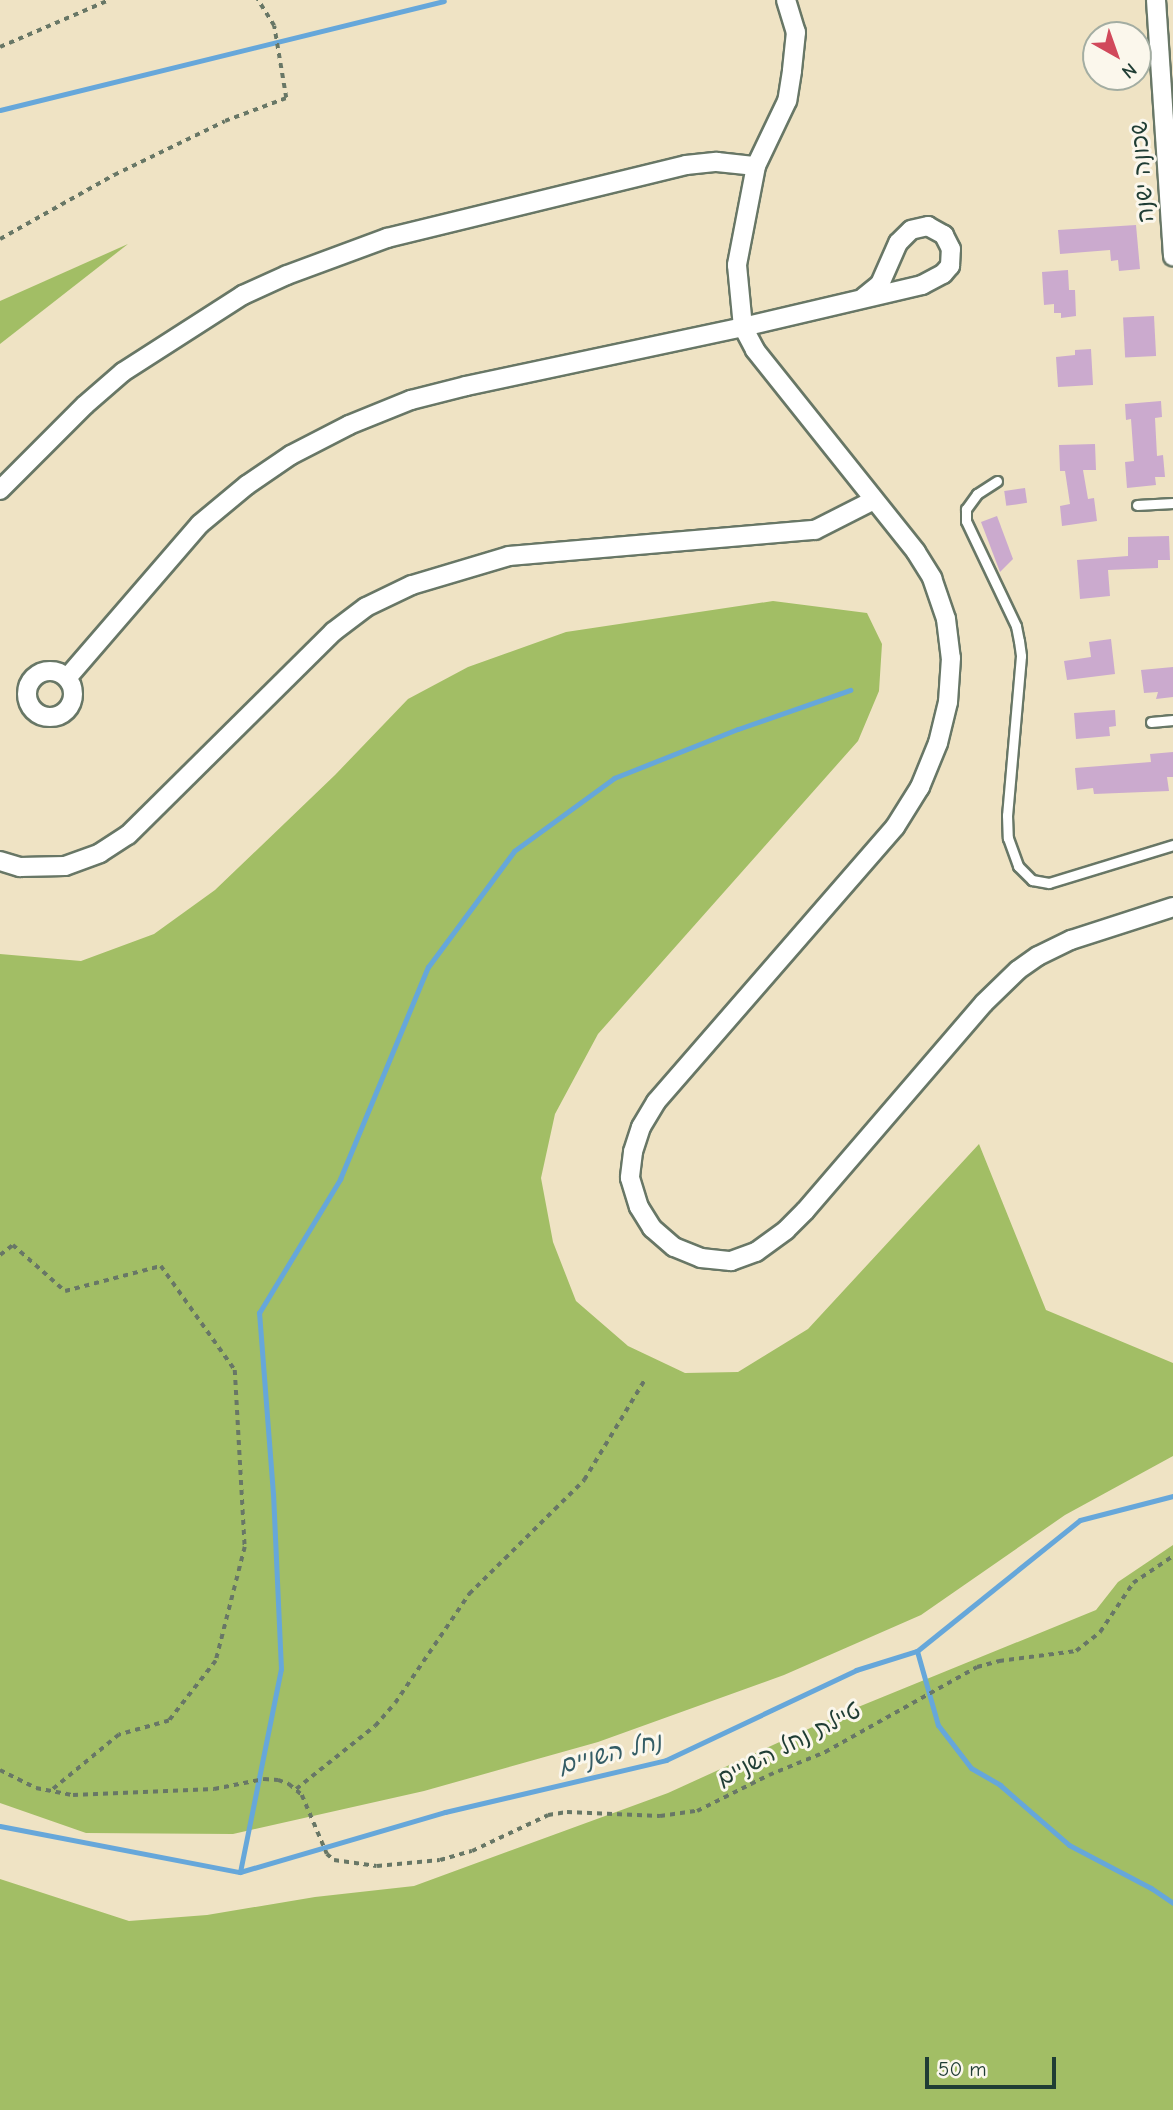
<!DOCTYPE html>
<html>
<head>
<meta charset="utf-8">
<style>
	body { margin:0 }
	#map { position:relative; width:1173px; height:2110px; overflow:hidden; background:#efe3c4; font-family:"Comic Neue","Playpen Sans Hebrew",sans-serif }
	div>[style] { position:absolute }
	.green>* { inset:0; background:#a2be65 }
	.stream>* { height:5px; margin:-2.5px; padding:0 2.5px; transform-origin:2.5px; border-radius:2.5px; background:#66a7da }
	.building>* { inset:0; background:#cbaace; transform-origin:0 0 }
	.path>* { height:3.5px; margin-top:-1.75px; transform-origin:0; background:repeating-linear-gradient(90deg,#687766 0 5px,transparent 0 10px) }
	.roads { filter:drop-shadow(2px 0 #687766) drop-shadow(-2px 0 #687766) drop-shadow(0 2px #687766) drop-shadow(0 -2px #687766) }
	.service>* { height:9px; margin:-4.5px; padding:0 4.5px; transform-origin:4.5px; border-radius:4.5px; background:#fff }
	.minor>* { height:18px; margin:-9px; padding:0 9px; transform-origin:9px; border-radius:9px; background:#fff }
	.minor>.ring { margin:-9px; padding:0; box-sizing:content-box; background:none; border:18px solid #fff; border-radius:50% }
	span { translate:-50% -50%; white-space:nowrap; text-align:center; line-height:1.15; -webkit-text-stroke:6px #fbf7ec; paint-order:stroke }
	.street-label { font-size:23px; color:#1f3d34 }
	.water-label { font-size:24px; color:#345d66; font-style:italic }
	.north { position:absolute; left:1082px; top:21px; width:70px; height:70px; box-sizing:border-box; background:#fbf7ec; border:2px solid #a3ada2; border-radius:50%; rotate:140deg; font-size:19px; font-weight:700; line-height:28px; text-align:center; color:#1f3d34 }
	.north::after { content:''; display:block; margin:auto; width:24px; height:32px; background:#d1495b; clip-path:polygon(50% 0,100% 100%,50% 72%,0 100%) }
	.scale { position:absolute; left:925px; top:2057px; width:131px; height:32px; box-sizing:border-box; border:4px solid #1f3d34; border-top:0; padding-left:9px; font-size:21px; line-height:24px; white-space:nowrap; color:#1f3d34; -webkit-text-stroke:5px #fbf7ec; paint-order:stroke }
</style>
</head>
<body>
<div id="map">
	<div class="green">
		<div style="clip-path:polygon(128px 244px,0 344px,0 301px)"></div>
		<div style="clip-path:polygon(773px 601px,867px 613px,882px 644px,879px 691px,858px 741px,598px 1034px,555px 1114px,541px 1178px,553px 1242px,576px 1301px,628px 1346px,685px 1373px,738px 1372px,808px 1329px,979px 1144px,1046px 1310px,1173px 1363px,1173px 1456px,1065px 1515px,921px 1615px,784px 1675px,598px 1742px,424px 1791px,233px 1834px,86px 1833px,0 1803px,0 954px,81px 961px,154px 934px,215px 890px,335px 775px,408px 699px,468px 667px,566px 632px)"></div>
		<div style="clip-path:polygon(1173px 1545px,1173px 2110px,0 2110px,0 1879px,129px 1921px,207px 1915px,315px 1897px,414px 1886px,668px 1793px,841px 1714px,1096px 1610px,1118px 1582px)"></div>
	</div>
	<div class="stream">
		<div style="left:0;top:110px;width:457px;rotate:-13.8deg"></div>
		<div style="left:917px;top:1651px;width:77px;rotate:74.2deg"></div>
		<div style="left:938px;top:1725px;width:54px;rotate:52.5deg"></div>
		<div style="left:971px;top:1768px;width:34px;rotate:30deg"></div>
		<div style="left:1000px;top:1785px;width:91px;rotate:41deg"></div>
		<div style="left:1069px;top:1845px;width:93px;rotate:27.7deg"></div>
		<div style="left:1151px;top:1888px;width:27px;rotate:34deg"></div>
		<div style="left:0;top:1826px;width:244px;rotate:10.9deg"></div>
		<div style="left:240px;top:1872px;width:214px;rotate:-16.3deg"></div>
		<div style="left:445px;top:1812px;width:227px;rotate:-13.2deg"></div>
		<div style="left:666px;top:1760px;width:210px;rotate:-25.3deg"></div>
		<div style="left:856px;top:1670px;width:64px;rotate:-17.3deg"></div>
		<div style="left:917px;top:1651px;width:209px;rotate:-38.8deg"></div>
		<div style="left:1080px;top:1520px;width:96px;rotate:-14.5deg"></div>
		<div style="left:240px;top:1872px;width:207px;rotate:-78.6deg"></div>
		<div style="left:281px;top:1669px;width:175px;rotate:-92.6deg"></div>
		<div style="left:273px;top:1494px;width:182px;rotate:-94.4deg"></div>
		<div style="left:259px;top:1313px;width:157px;rotate:-58.8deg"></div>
		<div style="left:340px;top:1179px;width:230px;rotate:-67.5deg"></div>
		<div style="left:428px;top:967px;width:144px;rotate:-53.4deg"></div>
		<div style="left:514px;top:851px;width:124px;rotate:-36.1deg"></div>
		<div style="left:614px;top:778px;width:133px;rotate:-21.6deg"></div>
		<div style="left:738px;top:729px;width:119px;rotate:-19.2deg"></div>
	</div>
	<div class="building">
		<div style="clip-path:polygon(1136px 225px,1140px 269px,1119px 271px,1118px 260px,1111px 261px,1110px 250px,1060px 254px,1058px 230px)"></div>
		<div style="clip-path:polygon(1068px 270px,1069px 290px,1075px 290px,1076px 316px,1061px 318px,1061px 313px,1054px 313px,1054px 304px,1044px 305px,1042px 272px)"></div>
		<div style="left:1154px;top:316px;width:40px;height:31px;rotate:87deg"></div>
		<div style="clip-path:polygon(1091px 349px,1093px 385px,1058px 387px,1056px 357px,1075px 355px,1075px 350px)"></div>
		<div style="clip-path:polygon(1161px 401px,1162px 417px,1155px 418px,1157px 456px,1163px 455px,1165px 477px,1155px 477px,1156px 485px,1127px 488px,1125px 462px,1134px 461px,1131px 419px,1126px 420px,1125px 404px)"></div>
		<div style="clip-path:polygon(1095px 444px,1096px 470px,1083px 470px,1088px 499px,1094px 498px,1097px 521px,1062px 526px,1060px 506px,1070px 504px,1065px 471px,1060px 471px,1059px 445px)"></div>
		<div style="left:1025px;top:488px;width:15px;height:21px;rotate:82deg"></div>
		<div style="clip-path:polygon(997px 516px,1013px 559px,1000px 572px,981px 522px)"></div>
		<div style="clip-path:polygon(1169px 536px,1170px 560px,1158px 560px,1158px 568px,1108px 570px,1110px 596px,1080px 599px,1077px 560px,1128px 556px,1128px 537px)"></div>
		<div style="clip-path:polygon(1111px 639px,1115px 674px,1067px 680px,1064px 661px,1091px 657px,1089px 642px)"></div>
		<div style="clip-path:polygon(1173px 667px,1173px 697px,1156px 699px,1158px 692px,1144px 693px,1141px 670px)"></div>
		<div style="clip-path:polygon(1115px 710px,1116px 726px,1109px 727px,1110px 736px,1076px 739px,1074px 713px)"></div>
		<div style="clip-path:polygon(1173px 752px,1173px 777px,1167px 777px,1169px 791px,1094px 794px,1093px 788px,1077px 790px,1075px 768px,1151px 762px,1150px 754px)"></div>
	</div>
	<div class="path">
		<div style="left:0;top:47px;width:119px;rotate:-23.3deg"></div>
		<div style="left:0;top:239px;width:131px;rotate:-29.3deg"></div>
		<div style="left:114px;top:175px;width:123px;rotate:-25.9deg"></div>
		<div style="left:225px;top:121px;width:65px;rotate:-20.7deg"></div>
		<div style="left:286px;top:98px;width:73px;rotate:-99.5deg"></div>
		<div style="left:274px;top:26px;width:31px;rotate:-122deg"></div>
		<div style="left:0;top:1255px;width:16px;rotate:-38deg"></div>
		<div style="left:13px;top:1245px;width:69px;rotate:41.5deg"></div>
		<div style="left:65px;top:1291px;width:99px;rotate:-14.6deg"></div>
		<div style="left:161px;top:1266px;width:128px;rotate:54.6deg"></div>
		<div style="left:235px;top:1370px;width:177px;rotate:86.8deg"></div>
		<div style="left:245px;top:1547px;width:118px;rotate:104.3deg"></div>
		<div style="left:216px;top:1661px;width:76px;rotate:128.1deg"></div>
		<div style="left:169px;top:1721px;width:52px;rotate:164.4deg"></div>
		<div style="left:119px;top:1735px;width:88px;rotate:140.5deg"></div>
		<div style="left:0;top:1770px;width:40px;rotate:26.6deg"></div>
		<div style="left:36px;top:1788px;width:38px;rotate:11deg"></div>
		<div style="left:73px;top:1795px;width:141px;rotate:-2.4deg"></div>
		<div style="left:214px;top:1789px;width:51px;rotate:-11.3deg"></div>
		<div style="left:264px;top:1779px;width:14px;rotate:4deg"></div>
		<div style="left:278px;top:1780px;width:12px;rotate:20deg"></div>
		<div style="left:289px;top:1784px;width:17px;rotate:40deg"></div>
		<div style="left:302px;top:1795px;width:64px;rotate:67deg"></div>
		<div style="left:327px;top:1854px;width:9px;rotate:41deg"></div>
		<div style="left:334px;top:1860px;width:43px;rotate:7.9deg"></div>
		<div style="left:377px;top:1866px;width:63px;rotate:-5.4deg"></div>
		<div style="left:440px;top:1860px;width:33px;rotate:-16deg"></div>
		<div style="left:472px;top:1851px;width:84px;rotate:-25.3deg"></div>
		<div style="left:548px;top:1815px;width:19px;rotate:-9deg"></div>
		<div style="left:567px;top:1812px;width:93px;rotate:2.5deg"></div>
		<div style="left:660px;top:1816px;width:37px;rotate:-8deg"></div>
		<div style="left:697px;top:1811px;width:80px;rotate:-26.6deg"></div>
		<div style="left:769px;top:1775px;width:61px;rotate:-22.3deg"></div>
		<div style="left:825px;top:1752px;width:174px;rotate:-29.2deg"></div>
		<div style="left:977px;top:1667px;width:23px;rotate:-15deg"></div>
		<div style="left:999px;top:1661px;width:78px;rotate:-7.4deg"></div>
		<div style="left:1076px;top:1651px;width:31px;rotate:-38deg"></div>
		<div style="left:1100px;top:1632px;width:59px;rotate:-56deg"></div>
		<div style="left:1133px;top:1583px;width:48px;rotate:-34deg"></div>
		<div style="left:296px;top:1789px;width:101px;rotate:-38.6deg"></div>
		<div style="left:375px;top:1726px;width:30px;rotate:-49deg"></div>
		<div style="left:395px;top:1703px;width:132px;rotate:-55.8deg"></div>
		<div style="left:469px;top:1594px;width:162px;rotate:-44.7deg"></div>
		<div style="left:584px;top:1480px;width:116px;rotate:-58.8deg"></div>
	</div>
	<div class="roads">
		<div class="service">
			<div style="left:997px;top:481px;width:24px;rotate:147deg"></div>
			<div style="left:977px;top:494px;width:19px;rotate:126deg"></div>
			<div style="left:966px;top:509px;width:12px;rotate:90deg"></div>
			<div style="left:966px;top:521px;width:116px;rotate:64.5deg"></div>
			<div style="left:1016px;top:626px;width:15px;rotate:79deg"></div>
			<div style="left:1019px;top:641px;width:15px;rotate:82deg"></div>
			<div style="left:1021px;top:656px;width:160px;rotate:95deg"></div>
			<div style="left:1007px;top:815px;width:23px;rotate:88deg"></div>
			<div style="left:1008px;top:838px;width:30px;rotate:70deg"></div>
			<div style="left:1018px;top:866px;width:20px;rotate:45deg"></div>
			<div style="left:1032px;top:880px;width:17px;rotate:10deg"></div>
			<div style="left:1049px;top:883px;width:130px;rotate:-17deg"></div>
			<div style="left:1137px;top:505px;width:36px;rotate:-3deg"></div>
			<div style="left:1151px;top:722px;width:22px;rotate:-5deg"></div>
		</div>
		<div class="minor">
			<div style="left:786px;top:0;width:34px;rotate:73deg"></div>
			<div style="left:796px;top:32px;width:39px;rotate:96deg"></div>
			<div style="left:792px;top:71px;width:30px;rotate:99deg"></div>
			<div style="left:787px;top:101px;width:72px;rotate:115.5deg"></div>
			<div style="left:756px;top:166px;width:101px;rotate:100.9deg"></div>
			<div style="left:737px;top:265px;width:62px;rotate:84.5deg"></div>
			<div style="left:743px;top:327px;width:26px;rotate:62deg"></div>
			<div style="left:755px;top:350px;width:258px;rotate:51.4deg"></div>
			<div style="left:916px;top:552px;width:31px;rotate:58deg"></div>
			<div style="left:932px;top:578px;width:43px;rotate:71.1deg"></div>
			<div style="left:946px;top:619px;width:39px;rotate:83deg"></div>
			<div style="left:951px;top:658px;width:44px;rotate:93.9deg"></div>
			<div style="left:948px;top:702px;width:42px;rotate:103.7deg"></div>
			<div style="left:938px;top:743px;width:48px;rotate:112.2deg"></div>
			<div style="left:920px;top:787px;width:47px;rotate:122deg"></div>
			<div style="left:895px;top:827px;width:364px;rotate:131deg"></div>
			<div style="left:656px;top:1102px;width:29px;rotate:121deg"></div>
			<div style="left:641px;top:1127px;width:26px;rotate:108deg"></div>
			<div style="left:633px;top:1152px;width:26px;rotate:97deg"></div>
			<div style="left:630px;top:1178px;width:30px;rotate:73deg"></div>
			<div style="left:639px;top:1207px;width:25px;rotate:58deg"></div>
			<div style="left:652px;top:1228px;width:29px;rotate:41deg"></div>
			<div style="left:674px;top:1247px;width:29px;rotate:22deg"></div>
			<div style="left:701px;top:1258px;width:30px;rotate:6deg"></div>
			<div style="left:731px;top:1261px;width:27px;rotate:-20deg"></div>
			<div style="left:756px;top:1252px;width:37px;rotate:-36deg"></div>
			<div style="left:786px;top:1230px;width:27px;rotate:-45deg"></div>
			<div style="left:805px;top:1211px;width:274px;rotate:-49.3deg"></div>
			<div style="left:984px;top:1003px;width:47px;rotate:-44.1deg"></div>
			<div style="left:1018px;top:970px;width:24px;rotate:-35deg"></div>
			<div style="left:1038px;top:956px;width:37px;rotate:-26deg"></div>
			<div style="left:1071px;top:940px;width:107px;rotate:-17.9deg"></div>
			<div style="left:1156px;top:0;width:257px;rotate:86.2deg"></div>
			<div style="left:0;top:490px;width:120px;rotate:-45deg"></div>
			<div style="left:85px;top:405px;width:50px;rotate:-41deg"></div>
			<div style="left:123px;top:372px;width:143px;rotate:-32.7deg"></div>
			<div style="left:243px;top:295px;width:48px;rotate:-24.4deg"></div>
			<div style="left:287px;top:275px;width:107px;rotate:-20.3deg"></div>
			<div style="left:387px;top:238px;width:308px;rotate:-13.7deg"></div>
			<div style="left:686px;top:165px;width:31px;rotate:-6deg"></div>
			<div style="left:717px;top:162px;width:39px;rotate:6deg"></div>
			<div class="ring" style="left:27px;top:671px;width:28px;height:28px"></div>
			<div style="left:67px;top:678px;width:203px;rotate:-49.2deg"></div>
			<div style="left:200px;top:524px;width:61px;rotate:-39.7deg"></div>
			<div style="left:247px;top:485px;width:53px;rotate:-34.3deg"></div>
			<div style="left:291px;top:455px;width:65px;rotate:-27.3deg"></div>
			<div style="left:349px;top:425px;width:67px;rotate:-22deg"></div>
			<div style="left:411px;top:400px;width:57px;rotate:-14.3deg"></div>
			<div style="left:466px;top:386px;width:283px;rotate:-12deg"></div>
			<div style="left:743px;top:327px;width:184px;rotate:-13.2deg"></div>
			<div style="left:922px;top:285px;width:24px;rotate:-28deg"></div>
			<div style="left:943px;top:274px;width:11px;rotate:-49deg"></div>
			<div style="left:950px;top:266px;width:17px;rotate:-87deg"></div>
			<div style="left:951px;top:249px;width:16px;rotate:-117deg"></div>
			<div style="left:944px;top:235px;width:18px;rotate:-151deg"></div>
			<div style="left:928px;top:226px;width:17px;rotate:167deg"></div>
			<div style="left:911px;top:230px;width:18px;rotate:135deg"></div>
			<div style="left:898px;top:243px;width:45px;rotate:113.7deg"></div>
			<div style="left:880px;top:284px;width:21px;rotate:141deg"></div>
			<div style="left:0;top:861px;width:21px;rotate:17deg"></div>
			<div style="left:20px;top:867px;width:45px;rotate:-1.3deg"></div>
			<div style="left:65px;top:866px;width:37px;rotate:-20deg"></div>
			<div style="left:100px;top:853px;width:33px;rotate:-33deg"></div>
			<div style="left:128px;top:835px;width:289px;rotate:-44.7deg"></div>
			<div style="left:333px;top:632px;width:41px;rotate:-37.1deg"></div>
			<div style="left:366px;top:607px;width:51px;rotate:-25.6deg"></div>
			<div style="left:412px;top:585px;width:101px;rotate:-16.6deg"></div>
			<div style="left:509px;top:556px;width:307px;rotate:-4.9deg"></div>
			<div style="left:815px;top:530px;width:66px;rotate:-27deg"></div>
		</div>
	</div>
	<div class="street-label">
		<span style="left:1143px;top:172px;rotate:-94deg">שכונה ישנה</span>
		<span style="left:789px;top:1745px;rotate:-27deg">טיילת נחל השניים</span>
	</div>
	<div class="water-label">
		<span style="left:610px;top:1754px;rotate:-14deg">נחל השניים</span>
	</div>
	<div class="north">N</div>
	<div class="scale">50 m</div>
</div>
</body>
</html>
